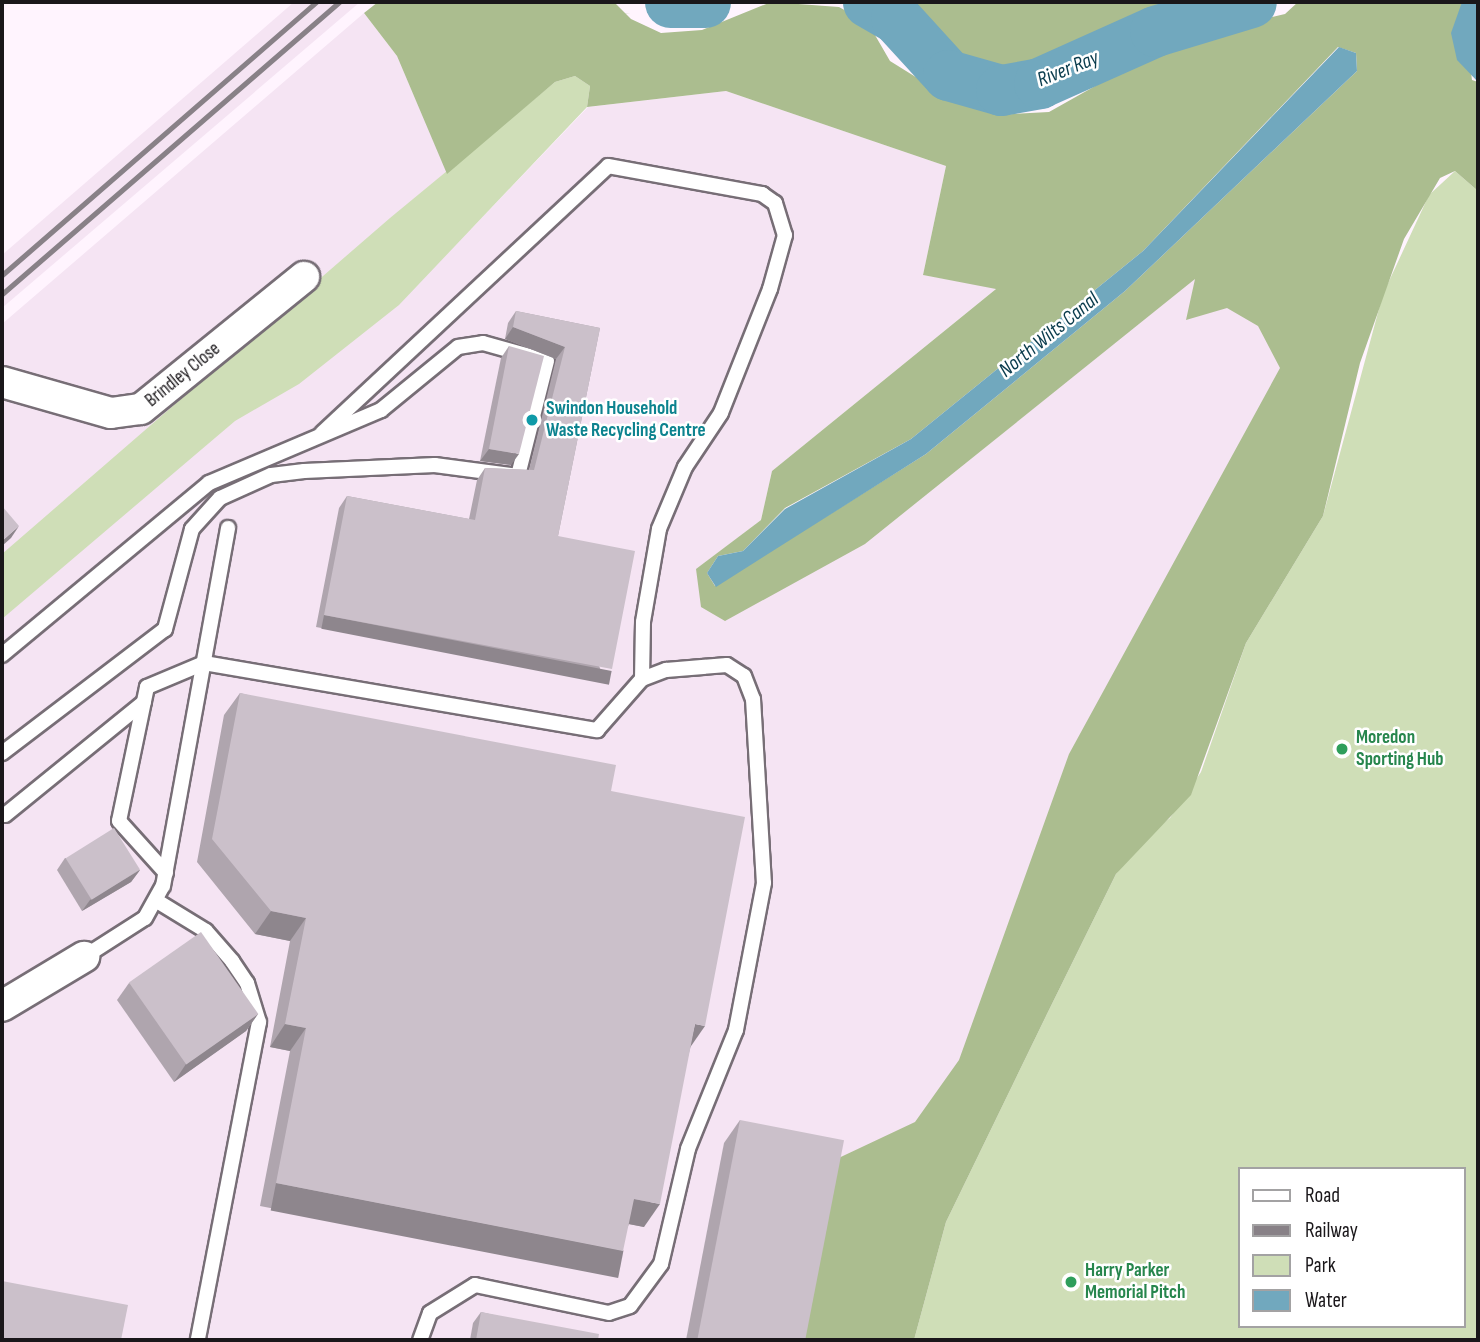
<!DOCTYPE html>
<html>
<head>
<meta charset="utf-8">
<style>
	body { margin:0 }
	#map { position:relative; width:1480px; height:1342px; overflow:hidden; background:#fff4fe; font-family:"Sofia Sans Condensed",sans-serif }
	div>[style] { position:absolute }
	.built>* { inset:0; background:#f5e4f3 }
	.green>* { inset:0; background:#cfdeb7 }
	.forest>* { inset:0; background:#abbd8f }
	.water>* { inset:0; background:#71a8be }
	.river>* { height:51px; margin:-25.5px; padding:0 25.5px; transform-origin:25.5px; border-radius:25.5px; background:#71a8be }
	.roads { filter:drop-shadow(2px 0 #776e76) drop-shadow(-2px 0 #776e76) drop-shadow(0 2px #776e76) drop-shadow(0 -2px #776e76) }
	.service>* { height:14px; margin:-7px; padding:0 7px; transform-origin:7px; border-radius:7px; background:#fff }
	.minor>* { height:30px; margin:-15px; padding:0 15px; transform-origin:15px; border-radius:15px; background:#fff }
	.rail>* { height:5px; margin:-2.5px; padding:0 2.5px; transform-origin:2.5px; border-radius:2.5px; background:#888187 }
	.wall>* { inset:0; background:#afa5ae }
	.shaded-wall>* { inset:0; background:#8e868d; transform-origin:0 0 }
	.building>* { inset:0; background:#cbc0ca; transform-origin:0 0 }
	.dots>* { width:19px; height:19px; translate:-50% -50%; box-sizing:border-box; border:4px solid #fff; border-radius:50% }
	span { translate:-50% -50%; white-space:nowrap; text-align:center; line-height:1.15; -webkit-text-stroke:5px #fff; paint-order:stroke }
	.street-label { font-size:19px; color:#1a171a }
	.culture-label { font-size:19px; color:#0d838f; font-weight:700 }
	.left { translate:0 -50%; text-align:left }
	.leisure-label { font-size:19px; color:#27864d; font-weight:700 }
	.water-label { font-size:21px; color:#093b4c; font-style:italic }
	.frame { position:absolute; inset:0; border:4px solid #1a171a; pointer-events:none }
	.legend { position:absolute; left:1238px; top:1167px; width:228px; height:161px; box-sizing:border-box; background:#fff; border:2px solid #a3a2a3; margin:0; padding:9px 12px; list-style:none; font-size:21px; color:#1a171a }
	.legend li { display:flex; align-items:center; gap:14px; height:35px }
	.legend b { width:35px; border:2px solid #a3a2a3 }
</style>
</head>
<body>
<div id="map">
	<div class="built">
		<div style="clip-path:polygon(294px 2px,360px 2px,2px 308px,2px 255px)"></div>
		<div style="clip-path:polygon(364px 13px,397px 56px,471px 229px,588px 107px,726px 91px,946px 166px,923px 275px,997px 288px,772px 471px,761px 520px,697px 569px,865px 544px,1213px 264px,1307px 353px,890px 1340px,2px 1340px,2px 324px)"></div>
	</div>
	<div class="green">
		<div style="clip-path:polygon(575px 76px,590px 86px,587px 107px,399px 305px,299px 384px,235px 421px,2px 619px,2px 554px,390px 218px,555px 82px)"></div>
		<div style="clip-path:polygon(evenodd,1455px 171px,1478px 191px,1478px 1340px,914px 1340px,946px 1222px,1047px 1014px,1116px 874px,1144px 838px,1170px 818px,1201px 772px,1246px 643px,1323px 516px,1383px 294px,1429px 195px,1455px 171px,1240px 1169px,1464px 1169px,1464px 1326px,1240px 1326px,1240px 1169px)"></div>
	</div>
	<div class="forest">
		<div style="clip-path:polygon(evenodd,378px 2px,614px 2px,631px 19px,661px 33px,702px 30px,771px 2px,839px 7px,868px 23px,890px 61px,943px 94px,996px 115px,1049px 112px,1177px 40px,1285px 14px,1298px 2px,1462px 2px,1472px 80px,1478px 82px,1478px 191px,1455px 171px,1440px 178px,1404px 239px,1360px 363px,1323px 516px,1246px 643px,1191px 795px,1116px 874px,1047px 1014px,946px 1222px,914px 1340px,795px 1340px,828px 1163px,915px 1122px,959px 1060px,1069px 754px,1280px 368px,1258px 326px,1227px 308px,1186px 320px,1195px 279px,865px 544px,725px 621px,701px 607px,696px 569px,761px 520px,772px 471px,996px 289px,923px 275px,946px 166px,726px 91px,587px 107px,590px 86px,575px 76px,555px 82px,447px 174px,397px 56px,364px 13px,378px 2px,1338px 47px,1356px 53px,1357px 71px,1125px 291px,926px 454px,715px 586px,707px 573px,718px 556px,743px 551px,785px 508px,911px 439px,1143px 251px,1338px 47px)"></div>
		<div style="clip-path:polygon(894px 2px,1193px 2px,1170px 6px,1036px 72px,994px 75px,955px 61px)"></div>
	</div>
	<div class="water">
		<div style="clip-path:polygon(1462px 2px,1478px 2px,1478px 82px,1457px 60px,1451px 33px)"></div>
		<div style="clip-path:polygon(1339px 47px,1356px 53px,1357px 71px,1125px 291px,926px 454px,716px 587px,707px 573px,718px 556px,743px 551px,785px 509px,911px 439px,1143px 251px)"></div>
	</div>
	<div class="river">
		<div style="left:670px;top:2px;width:35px"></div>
		<div style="left:868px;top:2px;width:32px;rotate:30deg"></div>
		<div style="left:896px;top:18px;width:77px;rotate:47.6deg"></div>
		<div style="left:948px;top:75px;width:55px;rotate:15.8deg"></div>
		<div style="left:1001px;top:90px;width:39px;rotate:-10deg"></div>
		<div style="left:1039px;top:83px;width:127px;rotate:-24.1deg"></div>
		<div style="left:1155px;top:31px;width:100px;rotate:-16.8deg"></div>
	</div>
	<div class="roads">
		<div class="service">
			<div style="left:322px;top:433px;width:391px;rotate:-43deg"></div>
			<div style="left:608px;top:166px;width:157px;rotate:10.3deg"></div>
			<div style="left:762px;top:194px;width:16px;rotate:35deg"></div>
			<div style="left:775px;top:203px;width:34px;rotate:73deg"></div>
			<div style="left:785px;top:235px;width:56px;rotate:105.5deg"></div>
			<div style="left:770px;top:289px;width:133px;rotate:111.6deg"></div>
			<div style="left:721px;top:413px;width:65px;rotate:123.7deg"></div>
			<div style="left:685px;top:467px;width:67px;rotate:112.8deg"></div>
			<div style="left:659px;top:529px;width:94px;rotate:99.8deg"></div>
			<div style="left:643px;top:622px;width:57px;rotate:91deg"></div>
			<div style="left:2px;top:655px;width:269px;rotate:-39.7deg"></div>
			<div style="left:209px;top:483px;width:187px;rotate:-23deg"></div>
			<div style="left:381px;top:410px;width:99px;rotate:-39.3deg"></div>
			<div style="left:458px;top:347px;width:25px;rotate:-9deg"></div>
			<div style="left:483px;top:343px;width:66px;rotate:15.7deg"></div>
			<div style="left:547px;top:361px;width:119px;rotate:104.2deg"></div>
			<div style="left:518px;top:476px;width:84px;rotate:-172.5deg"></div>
			<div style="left:435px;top:465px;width:131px;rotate:177.4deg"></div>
			<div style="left:304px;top:471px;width:33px;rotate:173deg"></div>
			<div style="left:271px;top:475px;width:56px;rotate:155.7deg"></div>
			<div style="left:220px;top:498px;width:42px;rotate:132.1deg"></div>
			<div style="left:192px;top:529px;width:104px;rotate:105.1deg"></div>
			<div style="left:165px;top:629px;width:205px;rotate:142.7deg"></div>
			<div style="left:5px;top:815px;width:179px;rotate:-39.1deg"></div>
			<div style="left:166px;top:873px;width:70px;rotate:-132.1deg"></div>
			<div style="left:119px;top:821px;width:137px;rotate:-78.2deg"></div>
			<div style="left:147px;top:687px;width:62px;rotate:-22.8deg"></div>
			<div style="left:204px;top:663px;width:399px;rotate:9.7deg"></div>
			<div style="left:597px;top:730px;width:68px;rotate:-48.6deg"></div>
			<div style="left:642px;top:679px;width:26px;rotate:-21deg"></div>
			<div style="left:666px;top:670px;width:61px;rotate:-4.7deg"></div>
			<div style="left:727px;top:665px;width:20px;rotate:33deg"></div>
			<div style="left:744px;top:676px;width:25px;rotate:69deg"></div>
			<div style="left:753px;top:699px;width:184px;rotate:86.6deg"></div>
			<div style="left:764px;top:883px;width:150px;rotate:100.8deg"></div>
			<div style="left:736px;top:1030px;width:128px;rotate:112deg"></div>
			<div style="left:688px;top:1149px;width:118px;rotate:103.2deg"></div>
			<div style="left:661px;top:1264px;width:52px;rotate:126.4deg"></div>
			<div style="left:630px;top:1306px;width:22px;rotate:162deg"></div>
			<div style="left:609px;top:1313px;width:137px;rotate:-168.2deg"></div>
			<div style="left:475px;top:1285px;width:53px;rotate:148.1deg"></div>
			<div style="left:430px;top:1313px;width:29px;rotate:110deg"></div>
			<div style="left:157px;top:901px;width:57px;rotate:31.5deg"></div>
			<div style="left:206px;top:931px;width:40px;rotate:49deg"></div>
			<div style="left:232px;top:961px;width:27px;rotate:56deg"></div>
			<div style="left:247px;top:983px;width:41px;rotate:72.9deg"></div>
			<div style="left:259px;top:1022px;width:324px;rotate:100.9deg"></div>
			<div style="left:84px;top:957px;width:72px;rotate:-32.6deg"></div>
			<div style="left:145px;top:918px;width:37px;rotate:-61deg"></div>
			<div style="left:163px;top:886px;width:364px;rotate:-79.7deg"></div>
		</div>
		<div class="minor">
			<div style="left:2px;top:382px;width:113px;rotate:15.9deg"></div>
			<div style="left:111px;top:413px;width:30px;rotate:-8deg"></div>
			<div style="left:141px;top:409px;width:210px;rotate:-39deg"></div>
			<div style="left:2px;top:1006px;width:96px;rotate:-30.9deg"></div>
		</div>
	</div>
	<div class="rail">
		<div style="left:2px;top:275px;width:416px;rotate:-41deg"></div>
		<div style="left:2px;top:294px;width:446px;rotate:-40.9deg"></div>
	</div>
	<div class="wall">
		<div style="clip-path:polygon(516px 311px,600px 328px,558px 536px,604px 681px,316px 627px,339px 508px,347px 496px,469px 519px,477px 480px,485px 468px,529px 470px,556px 359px,505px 339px,508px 323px)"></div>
		<div style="clip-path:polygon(509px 346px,511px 465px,480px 461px,501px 358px)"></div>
		<div style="clip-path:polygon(240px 693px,611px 791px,691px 1045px,644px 1227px,629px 1224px,607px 1273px,260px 1206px,290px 1051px,270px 1047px,290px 941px,255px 934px,197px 862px,224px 715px)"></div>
		<div style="clip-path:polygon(65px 858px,140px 870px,131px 882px,82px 911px,57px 870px)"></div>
		<div style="clip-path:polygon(129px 983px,258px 1014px,246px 1031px,174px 1082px,117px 1000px)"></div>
		<div style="clip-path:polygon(740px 1120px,806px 1340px,686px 1340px,724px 1143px)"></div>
		<div style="clip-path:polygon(481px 1312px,598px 1340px,470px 1340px,473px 1323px)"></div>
	</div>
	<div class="shaded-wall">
		<div style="clip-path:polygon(513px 327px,565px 347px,556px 359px,505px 339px)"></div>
		<div style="clip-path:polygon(489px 449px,519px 454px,511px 465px,480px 461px)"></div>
		<div style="clip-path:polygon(19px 526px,11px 538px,2px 546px,2px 541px)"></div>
		<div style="left:324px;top:615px;width:293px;height:14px;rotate:11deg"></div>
		<div style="clip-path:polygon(140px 870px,131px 882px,82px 911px,90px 900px)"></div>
		<div style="clip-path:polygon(271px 911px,306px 918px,290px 941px,255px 934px)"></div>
		<div style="clip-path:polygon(258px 1014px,246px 1031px,174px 1082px,186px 1064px)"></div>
		<div style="clip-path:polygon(285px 1024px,306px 1028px,290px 1051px,270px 1047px)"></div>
		<div style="clip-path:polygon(695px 1024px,705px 1026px,689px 1049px)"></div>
		<div style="left:276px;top:1183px;width:354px;height:28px;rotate:11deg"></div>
		<div style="clip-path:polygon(634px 1199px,660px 1204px,644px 1227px,618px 1222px)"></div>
	</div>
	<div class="building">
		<div style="clip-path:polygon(516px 311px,600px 328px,558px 536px,635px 551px,612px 669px,324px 615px,347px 496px,475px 520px,485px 468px,534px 470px,565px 347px,513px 327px)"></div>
		<div style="clip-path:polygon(509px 346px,544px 356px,519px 454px,489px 449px)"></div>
		<div style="clip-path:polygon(2px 506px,19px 526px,2px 541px)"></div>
		<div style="clip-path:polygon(240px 693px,616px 765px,611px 791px,745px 817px,705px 1026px,695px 1024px,660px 1204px,634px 1199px,623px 1251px,276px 1183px,306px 1028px,285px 1024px,306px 918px,271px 911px,212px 839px)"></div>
		<div style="left:114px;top:828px;width:49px;height:57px;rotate:58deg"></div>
		<div style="left:201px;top:932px;width:100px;height:88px;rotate:55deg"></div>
		<div style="left:740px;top:1120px;width:106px;height:224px;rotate:11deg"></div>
		<div style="clip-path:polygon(2px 1281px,128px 1305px,121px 1340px,2px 1340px)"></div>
		<div style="clip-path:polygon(481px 1312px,599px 1334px,598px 1340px,476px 1340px)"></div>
	</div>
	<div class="dots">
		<div style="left:532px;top:420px;background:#0f9aa8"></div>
		<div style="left:1342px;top:749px;background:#2e9e5b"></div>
		<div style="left:1071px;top:1282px;background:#2e9e5b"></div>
	</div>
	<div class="street-label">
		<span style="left:183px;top:375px;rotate:-39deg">Brindley Close</span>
	</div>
	<div class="culture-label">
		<span class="left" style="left:546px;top:420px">Swindon Household<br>Waste Recycling Centre</span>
	</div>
	<div class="leisure-label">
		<span class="left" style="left:1356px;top:749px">Moredon<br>Sporting Hub</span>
		<span class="left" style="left:1085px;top:1282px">Harry Parker<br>Memorial Pitch</span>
	</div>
	<div class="water-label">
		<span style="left:1068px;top:69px;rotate:-22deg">River Ray</span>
		<span style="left:1049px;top:335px;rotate:-39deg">North Wilts Canal</span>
	</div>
	<div class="frame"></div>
	<ul class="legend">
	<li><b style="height:9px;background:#fff"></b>Road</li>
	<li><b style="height:9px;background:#888187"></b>Railway</li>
	<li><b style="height:19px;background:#cfdeb7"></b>Park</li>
	<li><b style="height:19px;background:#71a8be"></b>Water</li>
	</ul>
</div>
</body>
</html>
